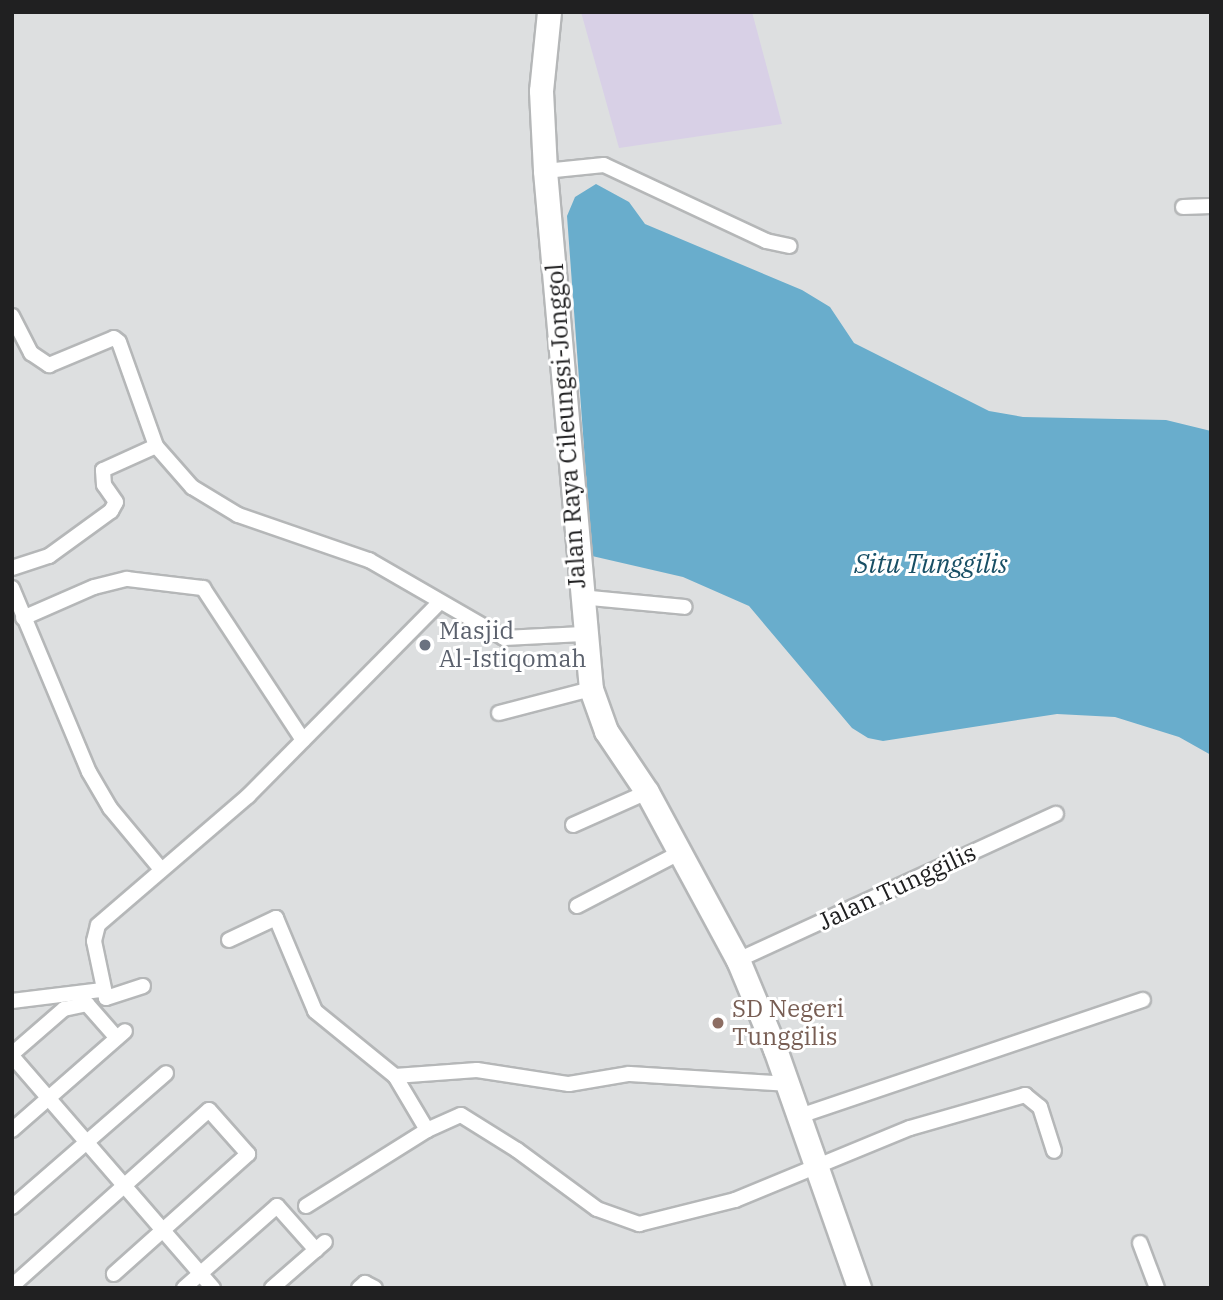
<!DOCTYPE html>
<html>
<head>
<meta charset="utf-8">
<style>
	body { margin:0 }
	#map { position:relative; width:1223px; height:1300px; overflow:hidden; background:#dddfe0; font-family:"IBM Plex Serif",serif }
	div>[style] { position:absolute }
	.industrial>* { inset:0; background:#d8d0e6 }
	.water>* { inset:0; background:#69adcc }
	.roads { filter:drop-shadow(2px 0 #b5b7b8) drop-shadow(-2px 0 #b5b7b8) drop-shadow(0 2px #b5b7b8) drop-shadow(0 -2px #b5b7b8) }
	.street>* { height:14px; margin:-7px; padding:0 7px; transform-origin:7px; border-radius:7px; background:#fff }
	.primary>* { height:23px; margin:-11.5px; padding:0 11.5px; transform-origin:11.5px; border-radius:11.5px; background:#fff }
	.dots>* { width:19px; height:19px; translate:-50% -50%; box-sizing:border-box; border:4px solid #fff; border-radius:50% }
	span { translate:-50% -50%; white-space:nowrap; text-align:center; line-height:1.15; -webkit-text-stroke:6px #fff; paint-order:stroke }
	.street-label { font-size:24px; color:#202021 }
	.worship-label { font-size:24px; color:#5b616d }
	.left { translate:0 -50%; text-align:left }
	.education-label { font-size:24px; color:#785e54 }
	.water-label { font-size:26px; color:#184f65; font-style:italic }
	.frame { position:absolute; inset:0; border:14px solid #202021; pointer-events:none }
</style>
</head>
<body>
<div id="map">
	<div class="industrial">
		<div style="clip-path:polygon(581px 12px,752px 12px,782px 124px,619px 148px)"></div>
	</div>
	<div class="water">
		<div style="clip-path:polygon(596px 184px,629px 202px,645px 224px,802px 290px,830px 307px,854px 343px,989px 411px,1023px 417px,1166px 420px,1211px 431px,1211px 755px,1179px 737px,1115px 717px,1057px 714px,883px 741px,868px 738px,852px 728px,749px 606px,683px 577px,592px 556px,567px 216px,575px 197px)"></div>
	</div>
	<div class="roads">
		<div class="street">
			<div style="left:545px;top:171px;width:59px;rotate:-5.8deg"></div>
			<div style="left:604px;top:165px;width:179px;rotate:25.1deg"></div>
			<div style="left:766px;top:241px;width:24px;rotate:12deg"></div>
			<div style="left:1183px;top:207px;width:28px;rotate:-2deg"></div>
			<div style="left:12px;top:316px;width:42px;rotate:62.8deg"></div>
			<div style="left:31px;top:353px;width:22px;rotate:34deg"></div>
			<div style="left:49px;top:365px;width:70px;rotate:-22.6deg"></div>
			<div style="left:114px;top:338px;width:6px;rotate:39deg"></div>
			<div style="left:119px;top:342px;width:110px;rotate:70.4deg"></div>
			<div style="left:156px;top:446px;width:55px;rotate:48.7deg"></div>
			<div style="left:192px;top:487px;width:54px;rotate:31.3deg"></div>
			<div style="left:238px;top:515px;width:139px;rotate:19deg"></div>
			<div style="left:369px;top:560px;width:156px;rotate:30deg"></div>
			<div style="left:504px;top:638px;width:79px;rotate:-2.9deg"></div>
			<div style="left:12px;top:568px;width:39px;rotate:-18deg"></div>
			<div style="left:49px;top:556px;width:77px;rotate:-36deg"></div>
			<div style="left:111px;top:511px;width:10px;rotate:-61deg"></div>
			<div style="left:116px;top:502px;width:21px;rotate:-125deg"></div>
			<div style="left:104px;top:485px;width:15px;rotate:-94deg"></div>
			<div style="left:103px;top:470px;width:58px;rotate:-24.4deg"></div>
			<div style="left:12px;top:588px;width:199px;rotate:67.3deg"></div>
			<div style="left:89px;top:772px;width:42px;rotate:59.7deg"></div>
			<div style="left:110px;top:808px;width:78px;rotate:50.2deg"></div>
			<div style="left:580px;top:597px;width:105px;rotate:5.4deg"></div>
			<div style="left:23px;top:618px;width:77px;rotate:-23.6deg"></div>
			<div style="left:94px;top:587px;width:34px;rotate:-14deg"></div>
			<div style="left:127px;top:579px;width:77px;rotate:6.8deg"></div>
			<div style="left:203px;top:588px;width:182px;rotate:56.7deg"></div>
			<div style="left:499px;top:713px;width:95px;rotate:-14.6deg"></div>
			<div style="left:573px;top:825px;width:81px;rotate:-24deg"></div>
			<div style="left:577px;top:906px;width:117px;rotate:-27.4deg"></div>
			<div style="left:229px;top:940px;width:52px;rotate:-25.1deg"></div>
			<div style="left:276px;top:918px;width:101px;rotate:67.2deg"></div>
			<div style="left:315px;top:1011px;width:103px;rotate:39.1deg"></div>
			<div style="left:395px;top:1076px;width:63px;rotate:59.3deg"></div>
			<div style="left:738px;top:960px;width:350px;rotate:-24.7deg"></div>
			<div style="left:143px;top:986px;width:39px;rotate:162deg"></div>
			<div style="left:106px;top:998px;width:58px;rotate:-101.9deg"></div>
			<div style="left:94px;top:941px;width:16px;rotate:-76deg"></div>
			<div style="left:98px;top:925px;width:198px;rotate:-40.7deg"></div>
			<div style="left:248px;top:796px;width:272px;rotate:-45.3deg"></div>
			<div style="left:12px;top:1001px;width:91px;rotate:-7deg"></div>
			<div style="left:12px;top:1054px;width:69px;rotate:-40.9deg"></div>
			<div style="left:64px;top:1009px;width:24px;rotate:-12deg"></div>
			<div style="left:87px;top:1004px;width:45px;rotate:48.6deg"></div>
			<div style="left:12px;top:1056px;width:307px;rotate:49.1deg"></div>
			<div style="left:395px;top:1076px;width:82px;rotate:-4.2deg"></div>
			<div style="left:477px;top:1070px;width:93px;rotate:8.7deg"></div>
			<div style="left:569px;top:1084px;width:61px;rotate:-9.5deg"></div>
			<div style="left:629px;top:1074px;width:158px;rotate:3.6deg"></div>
			<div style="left:800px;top:1116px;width:362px;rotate:-18.7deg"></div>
			<div style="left:12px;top:1130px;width:150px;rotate:-41.2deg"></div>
			<div style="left:306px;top:1206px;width:143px;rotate:-32.1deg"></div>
			<div style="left:427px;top:1130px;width:37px;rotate:-24deg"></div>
			<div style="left:461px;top:1115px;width:66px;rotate:32deg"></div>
			<div style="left:517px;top:1150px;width:99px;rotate:36.4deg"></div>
			<div style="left:597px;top:1209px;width:45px;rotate:19.7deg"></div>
			<div style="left:639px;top:1224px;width:99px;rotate:-14deg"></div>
			<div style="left:735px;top:1200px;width:189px;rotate:-22.4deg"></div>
			<div style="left:910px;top:1128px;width:120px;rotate:-16deg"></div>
			<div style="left:1025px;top:1095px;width:19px;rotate:39deg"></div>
			<div style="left:1040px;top:1107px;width:46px;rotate:72.3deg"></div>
			<div style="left:12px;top:1207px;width:204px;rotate:-41deg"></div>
			<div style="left:1140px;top:1243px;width:48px;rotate:69.3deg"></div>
			<div style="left:12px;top:1286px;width:264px;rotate:-41.8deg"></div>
			<div style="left:209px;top:1110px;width:59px;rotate:48.4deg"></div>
			<div style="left:248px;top:1154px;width:180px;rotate:138.2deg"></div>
			<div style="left:184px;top:1288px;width:124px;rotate:-41.4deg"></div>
			<div style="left:277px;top:1206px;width:59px;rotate:48.4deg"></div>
			<div style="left:272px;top:1288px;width:70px;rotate:-41deg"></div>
			<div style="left:359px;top:1288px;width:8px;rotate:-40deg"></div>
			<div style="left:365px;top:1283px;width:11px;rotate:27deg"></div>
		</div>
		<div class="primary">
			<div style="left:549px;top:12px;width:79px;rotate:95.8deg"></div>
			<div style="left:541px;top:91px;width:80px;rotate:87.1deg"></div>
			<div style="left:545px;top:171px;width:520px;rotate:84.93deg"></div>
			<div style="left:591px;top:689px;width:45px;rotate:70.3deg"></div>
			<div style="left:606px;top:731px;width:73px;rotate:56.1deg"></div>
			<div style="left:647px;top:792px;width:191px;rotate:61.6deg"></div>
			<div style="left:738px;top:960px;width:96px;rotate:67.4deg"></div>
			<div style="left:775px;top:1049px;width:253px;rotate:70.6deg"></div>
		</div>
	</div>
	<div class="dots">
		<div style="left:425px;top:645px;background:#6b7280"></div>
		<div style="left:718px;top:1023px;background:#8d6e63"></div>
	</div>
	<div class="street-label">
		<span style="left:566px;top:426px;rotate:-94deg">Jalan Raya Cileungsi-Jonggol</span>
		<span style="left:897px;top:887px;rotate:-25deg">Jalan Tunggilis</span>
	</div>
	<div class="worship-label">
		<span class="left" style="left:439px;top:645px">Masjid<br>Al-Istiqomah</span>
	</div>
	<div class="education-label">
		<span class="left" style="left:732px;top:1023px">SD Negeri<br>Tunggilis</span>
	</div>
	<div class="water-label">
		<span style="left:931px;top:564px">Situ Tunggilis</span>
	</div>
	<div class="frame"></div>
</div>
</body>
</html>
